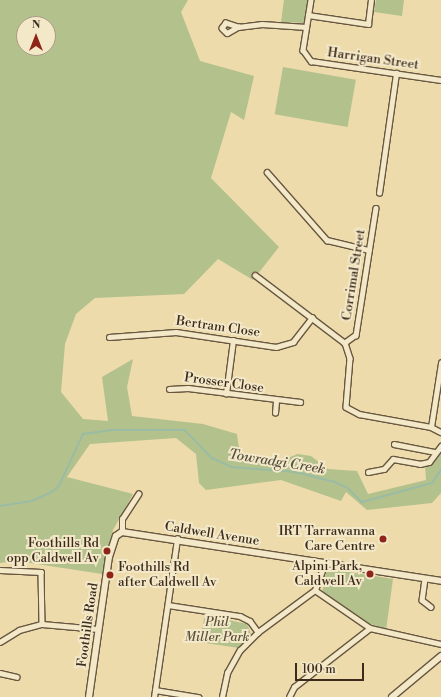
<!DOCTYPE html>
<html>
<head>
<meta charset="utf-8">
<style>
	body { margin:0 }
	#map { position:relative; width:441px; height:697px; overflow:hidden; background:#eddbab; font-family:"Libre Bodoni",serif }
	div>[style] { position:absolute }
	.green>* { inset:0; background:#b3c18d; transform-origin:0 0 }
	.stream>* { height:1.5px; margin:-0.75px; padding:0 0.75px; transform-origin:0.75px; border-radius:0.75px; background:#9abca4 }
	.roads { filter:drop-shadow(1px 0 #685740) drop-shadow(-1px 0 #685740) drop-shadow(0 1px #685740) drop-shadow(0 -1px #685740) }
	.minor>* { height:4.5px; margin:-2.25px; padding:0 2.25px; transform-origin:2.25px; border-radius:2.25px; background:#f3e8c8 }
	.secondary>* { height:6px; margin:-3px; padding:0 3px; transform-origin:3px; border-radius:3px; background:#f3e8c8 }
	.dots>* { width:11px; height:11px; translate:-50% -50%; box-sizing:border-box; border:2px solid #f3e8c8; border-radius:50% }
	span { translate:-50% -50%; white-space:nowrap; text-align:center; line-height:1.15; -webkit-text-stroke:4px #f3e8c8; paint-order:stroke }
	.street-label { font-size:13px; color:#3c2b1d }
	.poi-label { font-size:13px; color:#3c2b1d }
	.right { translate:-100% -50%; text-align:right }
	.left { translate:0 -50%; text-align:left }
	.park-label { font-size:13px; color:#5a5039; font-style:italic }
	.water-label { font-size:14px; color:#544f3f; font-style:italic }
	.north { position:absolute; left:16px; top:16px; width:40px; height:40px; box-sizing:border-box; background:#f3e8c8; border:1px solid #aa9c84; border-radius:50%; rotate:0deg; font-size:11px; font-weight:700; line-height:16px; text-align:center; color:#3c2b1d }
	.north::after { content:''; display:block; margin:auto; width:14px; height:18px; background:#8f2418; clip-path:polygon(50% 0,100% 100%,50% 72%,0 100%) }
	.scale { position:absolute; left:295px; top:663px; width:69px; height:18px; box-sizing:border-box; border:2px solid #3c2b1d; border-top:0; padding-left:5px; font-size:12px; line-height:14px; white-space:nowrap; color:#3c2b1d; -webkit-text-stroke:3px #f3e8c8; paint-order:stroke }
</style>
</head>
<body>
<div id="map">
	<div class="green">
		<div style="clip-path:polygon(evenodd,0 0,188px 0,181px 12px,200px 61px,254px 76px,244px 120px,231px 112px,211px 178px,279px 247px,253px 280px,218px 259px,184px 294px,95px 298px,76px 314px,65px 344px,61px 392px,83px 419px,108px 421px,102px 377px,133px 359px,127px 387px,132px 416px,203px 424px,237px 434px,240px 456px,282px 460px,298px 454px,311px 456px,328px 469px,357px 471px,368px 494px,426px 480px,425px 464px,441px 446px,441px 493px,432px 503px,367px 510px,346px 492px,341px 501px,281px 480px,206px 490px,199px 483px,196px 454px,176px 438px,90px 444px,67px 477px,133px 494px,113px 530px,102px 574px,17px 561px,0 563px,0 0,24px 24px,48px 24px,48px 48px,24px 48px,24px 24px)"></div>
		<div style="clip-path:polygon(284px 0,309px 0,305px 23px,281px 22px)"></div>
		<div style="clip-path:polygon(376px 0,404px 0,402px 16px,374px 12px)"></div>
		<div style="left:283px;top:67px;width:74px;height:48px;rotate:10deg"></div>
		<div style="clip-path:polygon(331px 569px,393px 579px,386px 630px,361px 620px,322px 593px,326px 573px)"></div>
		<div style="clip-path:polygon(205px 615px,247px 624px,251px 634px,239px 648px,199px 642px)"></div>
	</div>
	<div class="stream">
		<div style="left:0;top:506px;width:32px;rotate:-9deg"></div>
		<div style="left:32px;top:501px;width:22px;rotate:-24deg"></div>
		<div style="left:52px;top:492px;width:9px;rotate:-41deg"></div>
		<div style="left:59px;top:486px;width:57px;rotate:-65.2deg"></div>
		<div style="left:83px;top:434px;width:27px;rotate:-8deg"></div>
		<div style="left:110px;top:430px;width:75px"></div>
		<div style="left:185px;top:430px;width:39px;rotate:46deg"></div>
		<div style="left:212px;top:458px;width:22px;rotate:24deg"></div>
		<div style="left:232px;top:467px;width:63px;rotate:4.5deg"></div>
		<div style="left:295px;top:472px;width:41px;rotate:14deg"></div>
		<div style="left:335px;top:482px;width:14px;rotate:25deg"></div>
		<div style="left:348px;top:488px;width:20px;rotate:45deg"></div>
		<div style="left:362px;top:502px;width:73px;rotate:-15.2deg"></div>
		<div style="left:432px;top:483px;width:16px;rotate:-55deg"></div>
	</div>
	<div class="roads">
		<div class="minor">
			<div style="left:311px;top:0;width:51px;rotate:99.1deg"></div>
			<div style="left:303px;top:50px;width:14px;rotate:54deg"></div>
			<div style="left:311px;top:61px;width:131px;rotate:8.3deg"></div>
			<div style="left:308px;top:15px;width:61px;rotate:8.5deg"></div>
			<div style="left:368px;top:24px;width:24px;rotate:-83deg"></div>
			<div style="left:238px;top:27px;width:13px;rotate:-162deg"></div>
			<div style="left:226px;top:23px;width:6px;rotate:129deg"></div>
			<div style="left:222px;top:28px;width:7px;rotate:45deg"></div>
			<div style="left:227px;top:33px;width:13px;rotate:-29deg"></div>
			<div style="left:238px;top:27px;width:24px;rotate:-7deg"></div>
			<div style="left:262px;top:24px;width:44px;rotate:3.9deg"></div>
			<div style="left:267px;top:172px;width:91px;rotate:48.6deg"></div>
			<div style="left:327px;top:240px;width:43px;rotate:13.4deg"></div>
			<div style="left:379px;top:193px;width:121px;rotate:-81.9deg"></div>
			<div style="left:376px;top:208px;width:129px;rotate:98.9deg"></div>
			<div style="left:356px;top:335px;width:14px;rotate:144deg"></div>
			<div style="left:345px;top:343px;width:16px;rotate:72deg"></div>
			<div style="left:350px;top:358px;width:49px;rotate:94.7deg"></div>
			<div style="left:346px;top:407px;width:15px;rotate:28deg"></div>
			<div style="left:359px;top:414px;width:73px;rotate:10.2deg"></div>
			<div style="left:431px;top:427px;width:11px;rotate:27deg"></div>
			<div style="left:255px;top:275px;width:113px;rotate:37.1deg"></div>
			<div style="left:109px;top:337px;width:67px;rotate:-4.3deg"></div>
			<div style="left:176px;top:332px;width:101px;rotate:8.5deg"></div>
			<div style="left:276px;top:347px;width:18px;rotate:-16deg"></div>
			<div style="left:293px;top:342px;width:31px;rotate:-52deg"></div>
			<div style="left:169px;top:389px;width:19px;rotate:-3deg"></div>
			<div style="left:188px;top:388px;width:113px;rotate:7.1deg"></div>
			<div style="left:226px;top:394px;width:54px;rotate:-82.6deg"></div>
			<div style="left:275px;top:413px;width:12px;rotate:-85deg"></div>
			<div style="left:431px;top:427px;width:65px;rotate:-81.1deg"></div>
			<div style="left:394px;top:444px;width:42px;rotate:11deg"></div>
			<div style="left:368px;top:472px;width:16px;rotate:-11deg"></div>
			<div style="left:384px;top:469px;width:13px;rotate:-48deg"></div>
			<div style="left:393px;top:459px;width:27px;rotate:10deg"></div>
			<div style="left:420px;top:464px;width:9px;rotate:-13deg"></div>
			<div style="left:429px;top:462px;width:20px;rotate:-53deg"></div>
			<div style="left:122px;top:532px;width:13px;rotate:-90deg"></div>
			<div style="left:122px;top:519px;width:30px;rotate:-57deg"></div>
			<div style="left:0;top:570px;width:41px;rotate:2.8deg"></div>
			<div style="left:41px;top:572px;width:52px;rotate:88.9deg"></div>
			<div style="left:425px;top:579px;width:21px;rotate:98deg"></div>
			<div style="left:422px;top:600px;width:11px;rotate:38deg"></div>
			<div style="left:315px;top:590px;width:67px;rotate:34.6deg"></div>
			<div style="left:370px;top:628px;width:73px;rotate:12.7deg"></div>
			<div style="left:168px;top:605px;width:73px;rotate:8.7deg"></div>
			<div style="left:240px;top:616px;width:11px;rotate:27deg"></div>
			<div style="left:250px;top:621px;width:14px;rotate:54deg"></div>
			<div style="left:0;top:642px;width:22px;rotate:-32deg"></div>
			<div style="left:19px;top:630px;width:24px;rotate:-15deg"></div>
			<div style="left:42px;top:624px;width:56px;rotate:5.1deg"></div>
			<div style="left:0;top:673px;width:17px;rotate:13deg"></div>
			<div style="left:155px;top:690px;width:44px;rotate:9.2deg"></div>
			<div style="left:154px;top:697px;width:160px;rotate:-81.7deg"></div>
			<div style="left:222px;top:697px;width:25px;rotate:-78deg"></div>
			<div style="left:227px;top:673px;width:26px;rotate:-61deg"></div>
			<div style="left:240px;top:650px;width:25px;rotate:-45deg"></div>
			<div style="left:258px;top:632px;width:71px;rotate:-36.4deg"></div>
			<div style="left:315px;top:590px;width:29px;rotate:-70deg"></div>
			<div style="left:289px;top:697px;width:11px;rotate:-63deg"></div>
			<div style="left:294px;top:687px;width:96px;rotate:-37.8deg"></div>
		</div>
		<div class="secondary">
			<div style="left:89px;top:697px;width:141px;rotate:-81.9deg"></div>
			<div style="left:109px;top:557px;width:22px;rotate:-72deg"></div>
			<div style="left:116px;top:536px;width:7px;rotate:-34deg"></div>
			<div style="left:122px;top:532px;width:323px;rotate:8.7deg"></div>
			<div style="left:392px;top:697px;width:64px;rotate:-39.9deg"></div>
		</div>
	</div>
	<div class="dots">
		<div style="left:383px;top:539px;background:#8f2418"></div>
		<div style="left:107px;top:551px;background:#8f2418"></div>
		<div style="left:370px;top:574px;background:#8f2418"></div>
		<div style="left:110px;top:575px;background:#8f2418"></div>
	</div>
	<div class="street-label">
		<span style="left:373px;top:59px;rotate:8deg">Harrigan Street</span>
		<span style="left:354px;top:275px;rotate:-81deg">Corrimal Street</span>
		<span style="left:218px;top:327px;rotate:8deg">Bertram Close</span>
		<span style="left:224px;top:383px;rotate:8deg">Prosser Close</span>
		<span style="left:212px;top:534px;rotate:9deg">Caldwell Avenue</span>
		<span style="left:88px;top:625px;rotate:-82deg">Foothills Road</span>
	</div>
	<div class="poi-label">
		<span class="right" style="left:375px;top:539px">IRT Tarrawanna<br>Care Centre</span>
		<span class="right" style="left:99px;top:551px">Foothills Rd<br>opp Caldwell Av</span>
		<span class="right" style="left:362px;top:574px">Alpini Park,<br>Caldwell Av</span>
		<span class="left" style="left:118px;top:575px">Foothills Rd<br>after Caldwell Av</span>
	</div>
	<div class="park-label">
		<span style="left:217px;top:630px">Phil<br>Miller Park</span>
	</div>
	<div class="water-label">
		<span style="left:277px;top:462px;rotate:9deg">Towradgi Creek</span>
	</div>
	<div class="north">N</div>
	<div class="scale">100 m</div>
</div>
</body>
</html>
